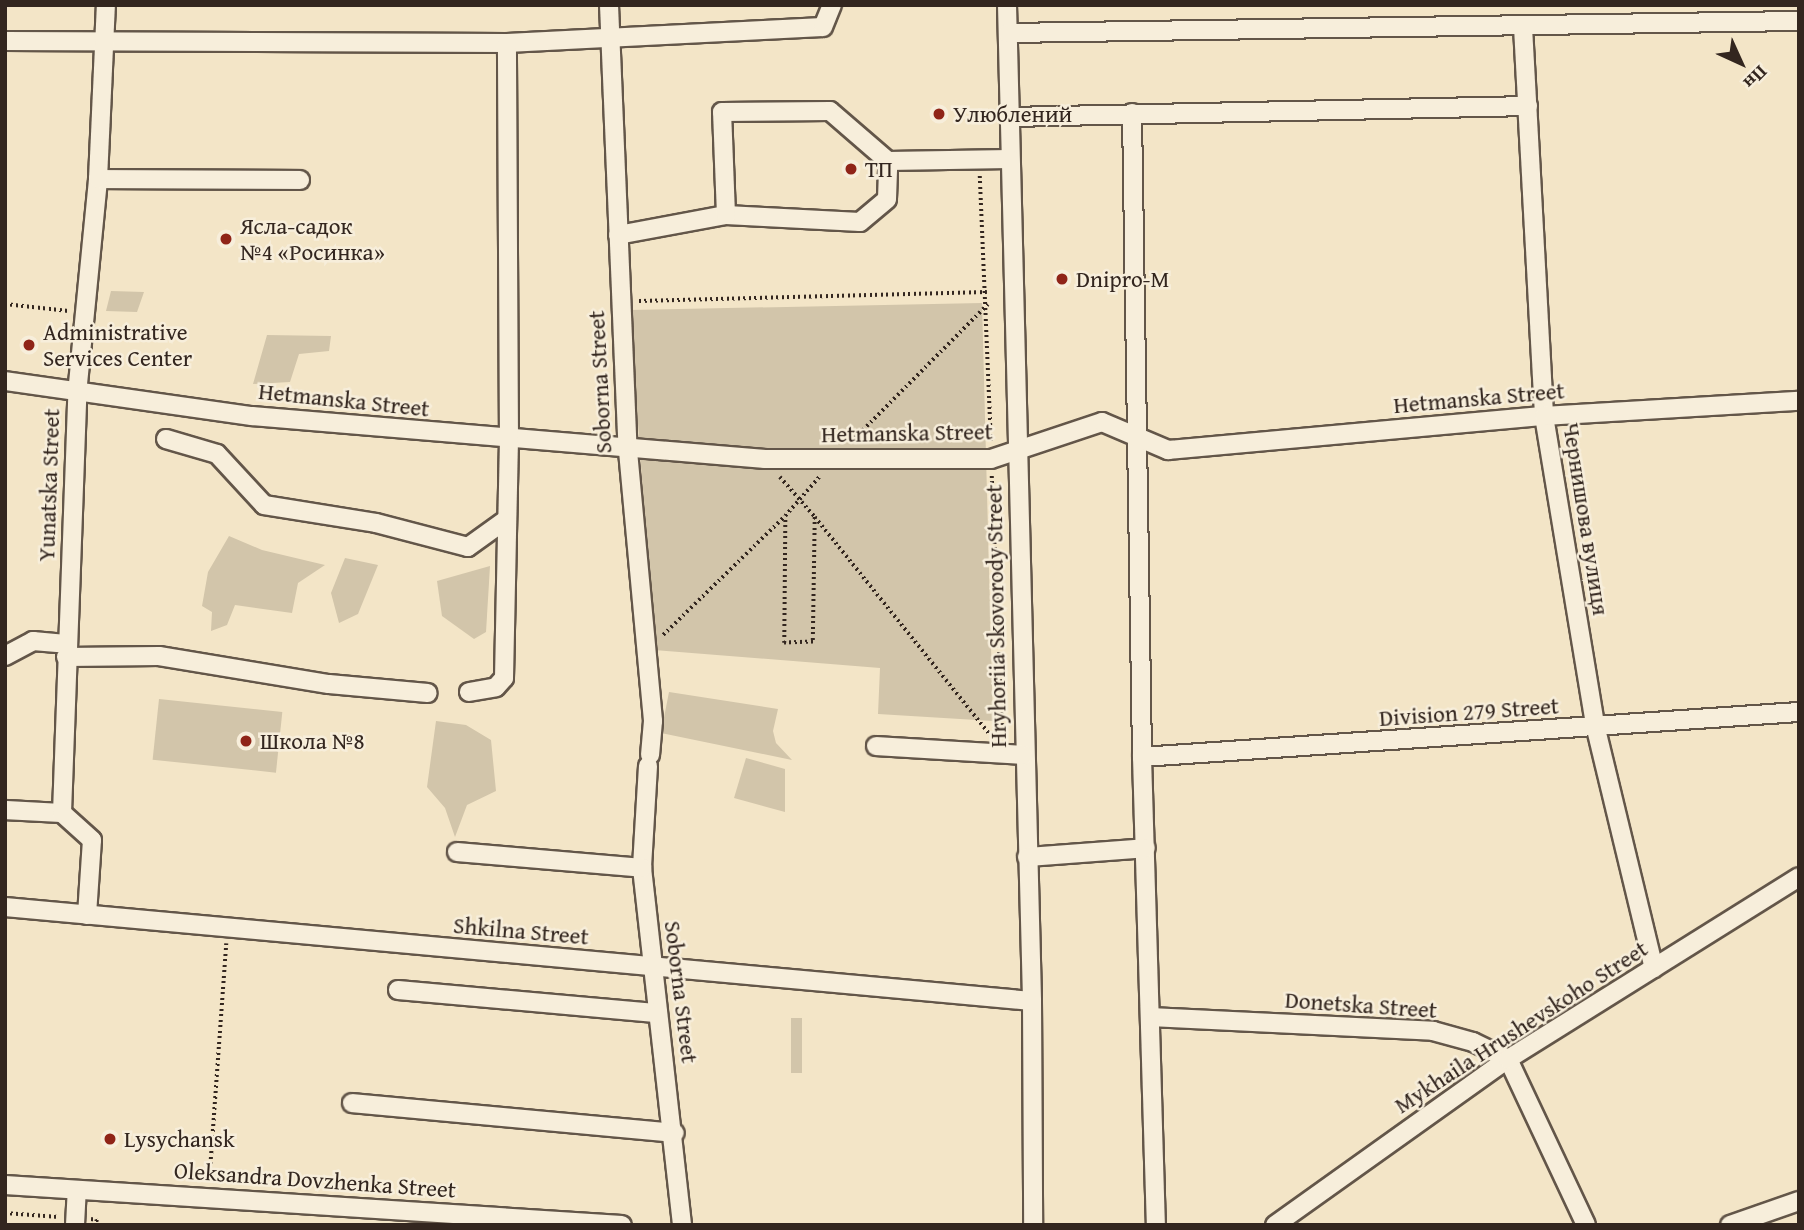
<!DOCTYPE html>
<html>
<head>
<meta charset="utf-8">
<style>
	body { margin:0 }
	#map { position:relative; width:1804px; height:1230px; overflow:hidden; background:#f3e5c7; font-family:"Gentium Book Plus",serif }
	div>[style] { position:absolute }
	.green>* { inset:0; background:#d2c5aa; transform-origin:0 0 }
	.path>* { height:3.5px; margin-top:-1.75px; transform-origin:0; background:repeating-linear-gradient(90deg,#33261f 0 2px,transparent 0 5.5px) }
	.roads { filter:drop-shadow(2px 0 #635649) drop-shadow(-2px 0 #635649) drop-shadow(0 2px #635649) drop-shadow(0 -2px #635649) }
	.minor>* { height:18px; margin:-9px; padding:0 9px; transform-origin:9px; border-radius:9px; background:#f7eedb }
	.dots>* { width:19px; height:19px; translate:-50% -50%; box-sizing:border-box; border:4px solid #f7eedb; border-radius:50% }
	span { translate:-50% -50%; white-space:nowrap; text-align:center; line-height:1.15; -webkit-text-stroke:5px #f7eedb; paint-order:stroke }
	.poi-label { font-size:23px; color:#33261f }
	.left { translate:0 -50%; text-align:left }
	.street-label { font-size:23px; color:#33261f }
	.frame { position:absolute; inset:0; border:7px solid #33261f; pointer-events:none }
	.north { position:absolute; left:1706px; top:28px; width:70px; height:70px; -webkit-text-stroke:5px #f7eedb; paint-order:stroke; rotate:135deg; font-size:19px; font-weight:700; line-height:28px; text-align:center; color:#33261f }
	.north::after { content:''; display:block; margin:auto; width:24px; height:32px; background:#33261f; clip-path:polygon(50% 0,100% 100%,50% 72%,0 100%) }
</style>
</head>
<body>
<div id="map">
	<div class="green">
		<div style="clip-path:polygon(111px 291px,144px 292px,137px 312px,106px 311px)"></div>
		<div style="clip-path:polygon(982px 303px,993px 721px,878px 714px,880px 668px,654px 650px,630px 310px)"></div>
		<div style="clip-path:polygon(267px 335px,331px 336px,329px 351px,299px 354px,290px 382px,253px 384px)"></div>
		<div style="clip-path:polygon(229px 536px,262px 550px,325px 565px,298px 583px,292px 613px,235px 605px,227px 625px,211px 631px,212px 612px,202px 606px,208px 572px)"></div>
		<div style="clip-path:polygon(345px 558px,378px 565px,358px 614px,339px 623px,331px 593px)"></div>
		<div style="clip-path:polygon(490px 566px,486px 632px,474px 639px,442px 616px,437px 581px)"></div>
		<div style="clip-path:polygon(669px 692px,778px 709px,773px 731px,776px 743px,792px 760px,661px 733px)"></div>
		<div style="left:159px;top:699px;width:124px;height:61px;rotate:6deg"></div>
		<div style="clip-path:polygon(436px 721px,466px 725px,491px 740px,496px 791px,467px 805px,455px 837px,445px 808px,427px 787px)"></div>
		<div style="clip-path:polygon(746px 758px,785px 769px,785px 812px,734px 798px)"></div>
		<div style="left:791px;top:1018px;width:11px;height:55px"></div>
	</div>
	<div class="path">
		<div style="left:980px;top:176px;width:265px;rotate:87.6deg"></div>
		<div style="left:639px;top:301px;width:348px;rotate:-1.5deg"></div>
		<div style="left:5px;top:304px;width:64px;rotate:6.2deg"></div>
		<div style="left:851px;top:442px;width:194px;rotate:-45.2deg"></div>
		<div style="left:992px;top:476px;width:262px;rotate:87.6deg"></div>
		<div style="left:780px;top:477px;width:53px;rotate:48.8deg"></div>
		<div style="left:815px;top:517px;width:125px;rotate:90.9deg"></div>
		<div style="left:813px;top:642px;width:29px;rotate:178deg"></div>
		<div style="left:784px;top:643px;width:127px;rotate:-89.5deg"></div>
		<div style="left:815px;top:517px;width:280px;rotate:51.2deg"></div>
		<div style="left:663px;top:635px;width:170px;rotate:-44.3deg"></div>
		<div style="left:785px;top:516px;width:53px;rotate:-48.8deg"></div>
		<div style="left:209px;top:1181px;width:238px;rotate:-85.9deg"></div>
		<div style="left:5px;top:1213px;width:54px;rotate:4.2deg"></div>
		<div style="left:91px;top:1219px;width:6px;rotate:9deg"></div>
		<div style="left:97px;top:1220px;width:5px;rotate:101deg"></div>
	</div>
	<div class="roads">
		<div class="minor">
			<div style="left:609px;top:5px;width:446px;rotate:87.6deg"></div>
			<div style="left:628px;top:451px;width:271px;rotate:84.7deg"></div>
			<div style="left:653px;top:721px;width:34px;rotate:95deg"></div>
			<div style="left:1007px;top:5px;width:996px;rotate:88.56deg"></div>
			<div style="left:1032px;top:1001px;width:224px;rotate:89.7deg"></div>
			<div style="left:1523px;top:27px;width:390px;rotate:86.9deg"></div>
			<div style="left:1544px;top:416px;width:317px;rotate:80.6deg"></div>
			<div style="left:1596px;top:729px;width:246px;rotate:76.4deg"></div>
			<div style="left:1008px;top:33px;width:791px;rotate:-0.87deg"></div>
			<div style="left:5px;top:41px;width:502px;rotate:0.23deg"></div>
			<div style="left:507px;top:43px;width:316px;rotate:-2.9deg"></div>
			<div style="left:823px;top:27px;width:24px;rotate:-68deg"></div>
			<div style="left:1132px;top:113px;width:644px;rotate:89.11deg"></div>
			<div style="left:1142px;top:757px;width:468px;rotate:88.3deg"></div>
			<div style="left:1009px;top:117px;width:519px;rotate:-1.21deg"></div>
			<div style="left:98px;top:179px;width:202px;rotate:0.3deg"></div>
			<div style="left:726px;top:215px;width:134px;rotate:3deg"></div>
			<div style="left:860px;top:222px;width:35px;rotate:-40deg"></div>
			<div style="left:887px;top:199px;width:38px;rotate:-88deg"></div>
			<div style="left:618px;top:235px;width:110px;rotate:-10.5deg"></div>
			<div style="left:726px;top:215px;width:103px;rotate:-92.2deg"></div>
			<div style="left:722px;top:112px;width:108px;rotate:-0.5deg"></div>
			<div style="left:830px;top:111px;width:77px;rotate:40.8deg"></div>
			<div style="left:888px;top:161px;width:122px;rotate:-0.9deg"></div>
			<div style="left:5px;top:381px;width:249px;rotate:8.1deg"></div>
			<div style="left:252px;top:416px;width:515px;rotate:4.79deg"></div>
			<div style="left:765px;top:459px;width:226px"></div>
			<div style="left:991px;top:459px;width:117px;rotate:-18.4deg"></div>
			<div style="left:1102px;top:422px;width:72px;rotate:23deg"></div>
			<div style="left:1168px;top:450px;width:378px;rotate:-5.2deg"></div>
			<div style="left:1544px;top:416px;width:255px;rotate:-3.4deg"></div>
			<div style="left:166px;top:439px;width:53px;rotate:16.4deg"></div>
			<div style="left:217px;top:454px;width:69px;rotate:47.3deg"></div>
			<div style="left:264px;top:505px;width:113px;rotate:9.1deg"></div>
			<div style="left:376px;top:523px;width:95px;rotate:14.6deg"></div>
			<div style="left:468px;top:547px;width:48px;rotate:-35.7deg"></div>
			<div style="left:5px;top:656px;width:32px;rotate:-28deg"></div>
			<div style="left:33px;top:641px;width:33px;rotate:5deg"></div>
			<div style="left:66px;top:657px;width:93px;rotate:-0.6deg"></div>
			<div style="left:159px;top:656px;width:172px;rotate:9.4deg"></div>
			<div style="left:329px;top:684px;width:99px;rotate:5.2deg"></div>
			<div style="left:469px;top:692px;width:27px;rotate:-10deg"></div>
			<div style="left:496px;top:687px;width:12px;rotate:-48deg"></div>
			<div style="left:504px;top:678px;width:237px;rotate:-88.8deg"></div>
			<div style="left:509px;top:441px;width:398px;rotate:-90.3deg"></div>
			<div style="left:876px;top:746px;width:148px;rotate:3.5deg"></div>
			<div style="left:1142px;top:757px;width:659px;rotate:-3.92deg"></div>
			<div style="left:648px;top:766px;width:102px;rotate:93.4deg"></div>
			<div style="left:642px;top:868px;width:359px;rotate:83.6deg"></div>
			<div style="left:5px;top:810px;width:57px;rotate:3deg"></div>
			<div style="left:457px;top:852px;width:186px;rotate:4.9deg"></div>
			<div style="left:1027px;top:857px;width:119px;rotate:-4.3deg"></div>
			<div style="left:5px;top:907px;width:1031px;rotate:5.23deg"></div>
			<div style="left:87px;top:915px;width:75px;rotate:-86.2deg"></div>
			<div style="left:92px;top:840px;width:40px;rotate:-138deg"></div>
			<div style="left:62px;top:813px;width:419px;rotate:-87.9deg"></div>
			<div style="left:77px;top:394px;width:216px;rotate:-84.4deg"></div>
			<div style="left:98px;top:179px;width:174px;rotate:-87.4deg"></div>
			<div style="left:398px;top:990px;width:261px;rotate:5.1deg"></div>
			<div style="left:1150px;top:1017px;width:283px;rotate:2.8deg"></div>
			<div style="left:1433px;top:1031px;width:41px;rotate:15.4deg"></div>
			<div style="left:1473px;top:1042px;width:39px;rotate:26deg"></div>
			<div style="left:1508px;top:1059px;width:183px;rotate:64.8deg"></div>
			<div style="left:352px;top:1103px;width:324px;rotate:5.3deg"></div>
			<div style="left:5px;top:1185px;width:618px;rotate:3.71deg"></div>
			<div style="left:75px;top:1225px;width:35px;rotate:-87deg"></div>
			<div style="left:1275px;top:1225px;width:286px;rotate:-35.5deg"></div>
			<div style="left:1508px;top:1059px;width:343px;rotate:-32deg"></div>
			<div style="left:1730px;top:1225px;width:73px;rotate:-19.2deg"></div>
		</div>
	</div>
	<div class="dots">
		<div style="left:939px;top:114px;background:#8f2418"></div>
		<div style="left:851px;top:169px;background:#8f2418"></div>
		<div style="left:226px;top:239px;background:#8f2418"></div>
		<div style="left:1062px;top:279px;background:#8f2418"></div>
		<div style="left:29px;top:345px;background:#8f2418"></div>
		<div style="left:246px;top:741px;background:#8f2418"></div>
		<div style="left:110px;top:1139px;background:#8f2418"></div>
	</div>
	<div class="poi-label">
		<span class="left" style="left:953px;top:114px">Улюблений</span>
		<span class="left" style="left:865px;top:169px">ТП</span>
		<span class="left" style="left:240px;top:239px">Ясла-садок<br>№4 «Росинка»</span>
		<span class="left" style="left:1076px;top:279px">Dnipro-M</span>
		<span class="left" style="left:43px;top:345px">Administrative<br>Services Center</span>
		<span class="left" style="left:260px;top:741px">Школа №8</span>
		<span class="left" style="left:124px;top:1139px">Lysychansk</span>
	</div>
	<div class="street-label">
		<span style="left:600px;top:382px;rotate:-93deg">Soborna Street</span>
		<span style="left:1479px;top:398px;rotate:-5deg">Hetmanska Street</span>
		<span style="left:344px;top:400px;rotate:6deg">Hetmanska Street</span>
		<span style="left:907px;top:433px;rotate:-1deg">Hetmanska Street</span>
		<span style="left:49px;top:485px;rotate:-88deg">Yunatska Street</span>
		<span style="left:1586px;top:519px;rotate:81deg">Чернишова вулиця</span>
		<span style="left:996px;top:616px;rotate:-91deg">Hryhoriia Skovorody Street</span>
		<span style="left:1469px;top:712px;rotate:-4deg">Division 279 Street</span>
		<span style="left:521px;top:931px;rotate:5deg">Shkilna Street</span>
		<span style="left:681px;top:992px;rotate:83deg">Soborna Street</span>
		<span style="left:1361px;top:1005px;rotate:4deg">Donetska Street</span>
		<span style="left:1521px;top:1027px;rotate:-33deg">Mykhaila Hrushevskoho Street</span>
		<span style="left:315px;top:1180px;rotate:4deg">Oleksandra Dovzhenka Street</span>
	</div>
	<div class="frame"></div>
	<div class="north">Пн</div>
</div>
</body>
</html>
